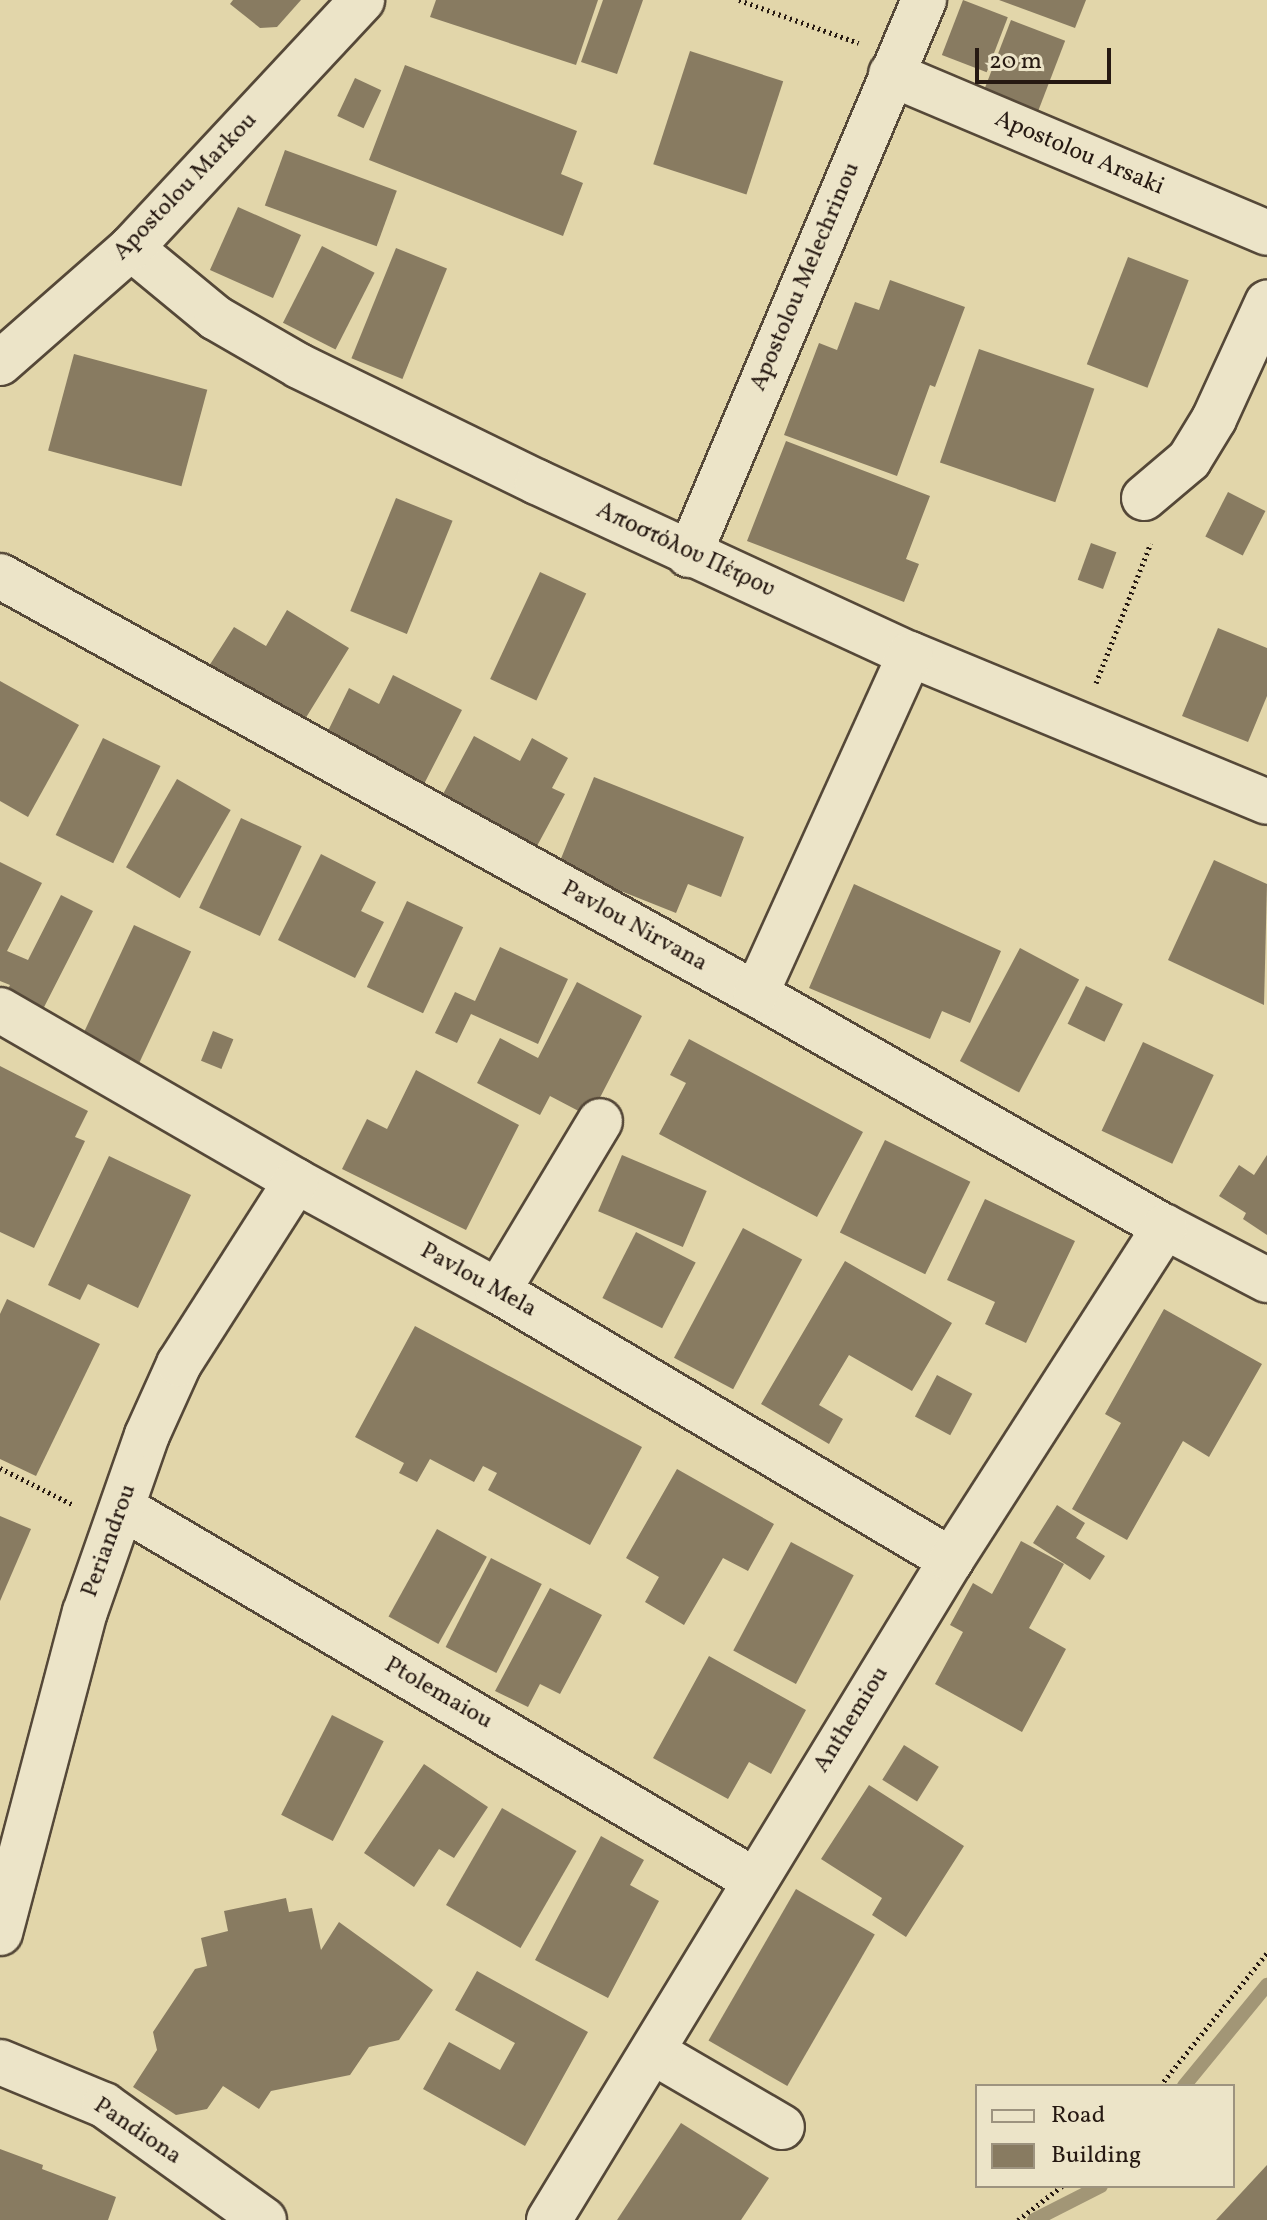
<!DOCTYPE html>
<html>
<head>
<meta charset="utf-8">
<style>
	body { margin:0 }
	#map { position:relative; width:1267px; height:2220px; overflow:hidden; background:#e2d6aa; font-family:Vollkorn,serif }
	div>[style] { position:absolute }
	.stream>* { height:14px; margin:-7px; padding:0 7px; transform-origin:7px; border-radius:7px; background:#a29676 }
	.building>* { inset:0; background:#887b61; transform-origin:0 0 }
	.path>* { height:5px; margin-top:-2.5px; transform-origin:0; background:repeating-linear-gradient(90deg,#261912 0 2px,transparent 0 6px) }
	.roads { filter:drop-shadow(2px 0 #554838) drop-shadow(-2px 0 #554838) drop-shadow(0 2px #554838) drop-shadow(0 -2px #554838) }
	.minor>* { height:44px; margin:-22px; padding:0 22px; transform-origin:22px; border-radius:22px; background:#ece4c8 }
	span { translate:-50% -50%; white-space:nowrap; text-align:center; line-height:1.15; -webkit-text-stroke:6px #ece4c8; paint-order:stroke }
	.street-label { font-size:24px; color:#261912 }
	.legend { position:absolute; left:975px; top:2084px; width:260px; height:104px; box-sizing:border-box; background:#ece4c8; border:2px solid #9d937f; margin:0; padding:10px 14px; list-style:none; font-size:24px; color:#261912 }
	.legend li { display:flex; align-items:center; gap:16px; height:40px }
	.legend b { width:40px; border:2px solid #9d937f }
	.scale { position:absolute; left:975px; top:48px; width:136px; height:36px; box-sizing:border-box; border:4px solid #261912; border-top:0; padding-left:10px; font-size:24px; line-height:28px; white-space:nowrap; color:#261912; -webkit-text-stroke:6px #ece4c8; paint-order:stroke }
</style>
</head>
<body>
<div id="map">
	<div class="stream">
		<div style="left:1184px;top:2086px;width:131px;rotate:-50.6deg"></div>
		<div style="left:1034px;top:2220px;width:75px;rotate:-26.9deg"></div>
	</div>
	<div class="building">
		<div style="clip-path:polygon(233px 0,301px 0,277px 27px,260px 28px,230px 4px)"></div>
		<div style="clip-path:polygon(436px 0,598px 0,576px 65px,430px 17px)"></div>
		<div style="clip-path:polygon(603px 0,643px 0,617px 74px,581px 62px)"></div>
		<div style="left:963px;top:0;width:48px;height:59px;rotate:21deg"></div>
		<div style="clip-path:polygon(999px 0,1086px 0,1075px 28px)"></div>
		<div style="left:1011px;top:20px;width:58px;height:75px;rotate:21deg"></div>
		<div style="left:690px;top:51px;width:98px;height:119px;rotate:18deg"></div>
		<div style="clip-path:polygon(405px 65px,577px 131px,561px 174px,583px 183px,563px 236px,369px 160px)"></div>
		<div style="left:355px;top:78px;width:29px;height:42px;rotate:25deg"></div>
		<div style="left:285px;top:150px;width:119px;height:59px;rotate:20deg"></div>
		<div style="left:238px;top:207px;width:69px;height:69px;rotate:24deg"></div>
		<div style="left:322px;top:246px;width:59px;height:86px;rotate:27deg"></div>
		<div style="left:396px;top:248px;width:55px;height:119px;rotate:22deg"></div>
		<div style="left:1128px;top:257px;width:65px;height:115px;rotate:21deg"></div>
		<div style="clip-path:polygon(890px 280px,965px 307px,935px 387px,930px 385px,897px 476px,784px 435px,819px 343px,837px 350px,855px 302px,879px 310px)"></div>
		<div style="left:979px;top:349px;width:122px;height:120px;rotate:19deg"></div>
		<div style="left:74px;top:354px;width:138px;height:100px;rotate:15deg"></div>
		<div style="clip-path:polygon(786px 441px,930px 496px,906px 559px,919px 564px,904px 602px,747px 541px)"></div>
		<div style="left:1228px;top:492px;width:42px;height:50px;rotate:27deg"></div>
		<div style="left:396px;top:498px;width:61px;height:122px;rotate:22deg"></div>
		<div style="left:1091px;top:543px;width:27px;height:39px;rotate:20deg"></div>
		<div style="left:540px;top:572px;width:51px;height:118px;rotate:25deg"></div>
		<div style="clip-path:polygon(287px 610px,349px 648px,302px 724px,209px 666px,234px 627px,266px 646px)"></div>
		<div style="clip-path:polygon(1218px 628px,1267px 648px,1267px 696px,1248px 742px,1182px 716px)"></div>
		<div style="clip-path:polygon(393px 675px,462px 710px,424px 784px,326px 735px,349px 688px,379px 704px)"></div>
		<div style="clip-path:polygon(0 681px,79px 725px,28px 817px,0 801px)"></div>
		<div style="clip-path:polygon(474px 736px,520px 761px,532px 738px,568px 758px,552px 788px,565px 794px,537px 846px,442px 796px)"></div>
		<div style="left:103px;top:738px;width:64px;height:108px;rotate:26deg"></div>
		<div style="clip-path:polygon(594px 777px,744px 837px,721px 897px,688px 884px,676px 913px,558px 866px)"></div>
		<div style="left:177px;top:779px;width:62px;height:102px;rotate:30deg"></div>
		<div style="left:241px;top:818px;width:67px;height:99px;rotate:25deg"></div>
		<div style="clip-path:polygon(321px 854px,376px 882px,361px 911px,384px 922px,355px 978px,278px 940px)"></div>
		<div style="clip-path:polygon(1214px 860px,1267px 884px,1264px 1005px,1168px 960px)"></div>
		<div style="clip-path:polygon(0 862px,42px 883px,7px 951px,28px 960px,61px 895px,93px 911px,39px 1017px,3px 999px,10px 985px,0 981px)"></div>
		<div style="clip-path:polygon(854px 884px,1001px 951px,970px 1023px,942px 1011px,930px 1039px,809px 988px)"></div>
		<div style="left:407px;top:901px;width:62px;height:95px;rotate:25deg"></div>
		<div style="left:134px;top:925px;width:63px;height:127px;rotate:25deg"></div>
		<div style="clip-path:polygon(500px 947px,568px 979px,538px 1044px,471px 1014px,457px 1043px,435px 1033px,455px 992px,475px 1001px)"></div>
		<div style="left:1020px;top:948px;width:67px;height:128px;rotate:28deg"></div>
		<div style="clip-path:polygon(577px 982px,642px 1016px,590px 1117px,550px 1096px,540px 1115px,477px 1083px,500px 1038px,538px 1058px)"></div>
		<div style="left:1086px;top:986px;width:41px;height:42px;rotate:26deg"></div>
		<div style="left:213px;top:1031px;width:22px;height:32px;rotate:22deg"></div>
		<div style="clip-path:polygon(689px 1039px,863px 1132px,817px 1217px,659px 1134px,686px 1083px,670px 1075px)"></div>
		<div style="left:1143px;top:1042px;width:78px;height:98px;rotate:25deg"></div>
		<div style="clip-path:polygon(0 1066px,88px 1111px,75px 1137px,85px 1141px,34px 1248px,0 1232px)"></div>
		<div style="clip-path:polygon(416px 1070px,519px 1125px,466px 1230px,342px 1169px,367px 1119px,387px 1129px)"></div>
		<div style="left:885px;top:1140px;width:95px;height:103px;rotate:26deg"></div>
		<div style="left:622px;top:1155px;width:92px;height:61px;rotate:23deg"></div>
		<div style="clip-path:polygon(1267px 1155px,1267px 1235px,1243px 1219px,1246px 1213px,1219px 1196px,1239px 1165px,1254px 1175px)"></div>
		<div style="clip-path:polygon(109px 1156px,191px 1195px,138px 1308px,88px 1284px,80px 1300px,48px 1285px)"></div>
		<div style="clip-path:polygon(985px 1199px,1075px 1241px,1026px 1343px,985px 1324px,995px 1302px,947px 1280px)"></div>
		<div style="left:743px;top:1228px;width:67px;height:147px;rotate:28deg"></div>
		<div style="left:636px;top:1232px;width:67px;height:74px;rotate:27deg"></div>
		<div style="clip-path:polygon(845px 1261px,952px 1323px,912px 1391px,849px 1355px,819px 1405px,843px 1419px,829px 1444px,761px 1404px)"></div>
		<div style="clip-path:polygon(7px 1299px,100px 1344px,36px 1476px,0 1459px,0 1314px)"></div>
		<div style="clip-path:polygon(1164px 1309px,1262px 1364px,1209px 1457px,1183px 1441px,1127px 1540px,1072px 1509px,1121px 1423px,1105px 1414px)"></div>
		<div style="clip-path:polygon(415px 1326px,642px 1447px,590px 1545px,488px 1490px,497px 1473px,483px 1466px,474px 1482px,430px 1459px,417px 1482px,399px 1473px,404px 1463px,355px 1437px)"></div>
		<div style="left:937px;top:1375px;width:40px;height:47px;rotate:28deg"></div>
		<div style="clip-path:polygon(677px 1469px,774px 1524px,748px 1571px,723px 1558px,684px 1625px,645px 1602px,659px 1577px,626px 1558px)"></div>
		<div style="clip-path:polygon(1057px 1505px,1085px 1523px,1076px 1538px,1105px 1556px,1090px 1580px,1033px 1543px)"></div>
		<div style="clip-path:polygon(0 1516px,31px 1529px,0 1601px)"></div>
		<div style="left:437px;top:1529px;width:57px;height:100px;rotate:29deg"></div>
		<div style="clip-path:polygon(1021px 1541px,1064px 1564px,1029px 1628px,1066px 1649px,1022px 1732px,935px 1684px,963px 1632px,950px 1625px,973px 1583px,992px 1594px)"></div>
		<div style="left:791px;top:1542px;width:71px;height:123px;rotate:28deg"></div>
		<div style="left:491px;top:1558px;width:57px;height:100px;rotate:27deg"></div>
		<div style="clip-path:polygon(550px 1588px,602px 1615px,560px 1694px,540px 1684px,528px 1707px,495px 1691px)"></div>
		<div style="clip-path:polygon(709px 1656px,806px 1710px,771px 1774px,749px 1762px,728px 1799px,653px 1758px)"></div>
		<div style="left:332px;top:1715px;width:58px;height:112px;rotate:27deg"></div>
		<div style="left:904px;top:1745px;width:41px;height:41px;rotate:32deg"></div>
		<div style="clip-path:polygon(424px 1764px,488px 1807px,454px 1858px,439px 1849px,414px 1887px,364px 1853px)"></div>
		<div style="clip-path:polygon(869px 1785px,964px 1846px,906px 1937px,872px 1915px,882px 1898px,821px 1859px)"></div>
		<div style="left:502px;top:1808px;width:86px;height:112px;rotate:30deg"></div>
		<div style="clip-path:polygon(601px 1836px,644px 1860px,630px 1885px,659px 1901px,608px 1998px,535px 1960px)"></div>
		<div style="left:796px;top:1889px;width:91px;height:175px;rotate:30deg"></div>
		<div style="clip-path:polygon(286px 1898px,289px 1912px,312px 1908px,321px 1950px,339px 1922px,433px 1990px,399px 2040px,369px 2047px,350px 2075px,271px 2091px,259px 2109px,223px 2086px,207px 2109px,176px 2115px,133px 2087px,157px 2050px,153px 2032px,195px 1969px,207px 1966px,201px 1938px,228px 1931px,224px 1911px)"></div>
		<div style="clip-path:polygon(477px 1971px,588px 2032px,525px 2146px,423px 2089px,449px 2042px,500px 2070px,515px 2043px,455px 2010px)"></div>
		<div style="clip-path:polygon(681px 2123px,769px 2178px,741px 2220px,617px 2220px)"></div>
		<div style="clip-path:polygon(0 2149px,43px 2165px,42px 2169px,116px 2197px,108px 2220px,0 2220px)"></div>
		<div style="clip-path:polygon(1267px 2165px,1267px 2220px,1216px 2220px)"></div>
	</div>
	<div class="path">
		<div style="left:739px;top:0;width:127px;rotate:19.7deg"></div>
		<div style="left:1096px;top:683px;width:150px;rotate:-68.6deg"></div>
		<div style="left:0;top:1468px;width:83px;rotate:26.6deg"></div>
		<div style="left:1160px;top:2086px;width:171px;rotate:-51.2deg"></div>
		<div style="left:1018px;top:2220px;width:56px;rotate:-37.7deg"></div>
	</div>
	<div class="roads">
		<div class="minor">
			<div style="left:891px;top:74px;width:408px;rotate:22.9deg"></div>
			<div style="left:131px;top:248px;width:110px;rotate:39.5deg"></div>
			<div style="left:216px;top:318px;width:96px;rotate:30deg"></div>
			<div style="left:299px;top:366px;width:265px;rotate:26deg"></div>
			<div style="left:537px;top:482px;width:411px;rotate:24.8deg"></div>
			<div style="left:910px;top:654px;width:386px;rotate:22.5deg"></div>
			<div style="left:0;top:363px;width:174px;rotate:-41.3deg"></div>
			<div style="left:131px;top:248px;width:339px;rotate:-47deg"></div>
			<div style="left:1144px;top:498px;width:59px;rotate:-40.2deg"></div>
			<div style="left:1189px;top:460px;width:48px;rotate:-58.6deg"></div>
			<div style="left:1214px;top:419px;width:128px;rotate:-65.4deg"></div>
			<div style="left:689px;top:555px;width:603px;rotate:-67.05deg"></div>
			<div style="left:0;top:576px;width:864px;rotate:28.94deg"></div>
			<div style="left:756px;top:994px;width:471px;rotate:29.7deg"></div>
			<div style="left:1165px;top:1227px;width:115px;rotate:27.5deg"></div>
			<div style="left:756px;top:994px;width:373px;rotate:-65.6deg"></div>
			<div style="left:0;top:1010px;width:342px;rotate:30deg"></div>
			<div style="left:296px;top:1181px;width:230px;rotate:28.6deg"></div>
			<div style="left:498px;top:1291px;width:527px;rotate:30.7deg"></div>
			<div style="left:498px;top:1291px;width:198px;rotate:-59deg"></div>
			<div style="left:123px;top:1508px;width:732px;rotate:30.52deg"></div>
			<div style="left:0;top:1933px;width:332px;rotate:-75.2deg"></div>
			<div style="left:85px;top:1612px;width:188px;rotate:-70.7deg"></div>
			<div style="left:147px;top:1435px;width:78px;rotate:-65.7deg"></div>
			<div style="left:179px;top:1364px;width:217px;rotate:-57.4deg"></div>
			<div style="left:653px;top:2052px;width:149px;rotate:30.2deg"></div>
			<div style="left:0;top:2062px;width:113px;rotate:22.5deg"></div>
			<div style="left:104px;top:2105px;width:197px;rotate:35.7deg"></div>
			<div style="left:549px;top:2220px;width:773px;rotate:-58.65deg"></div>
			<div style="left:951px;top:1560px;width:396px;rotate:-57.3deg"></div>
		</div>
	</div>
	<div class="street-label">
		<span style="left:1079px;top:154px;rotate:23deg">Apostolou Arsaki</span>
		<span style="left:186px;top:187px;rotate:-46deg">Apostolou Markou</span>
		<span style="left:806px;top:277px;rotate:-67deg">Apostolou Melechrinou</span>
		<span style="left:685px;top:551px;rotate:25deg">Αποστόλου Πέτρου</span>
		<span style="left:634px;top:927px;rotate:29deg">Pavlou Nirvana</span>
		<span style="left:478px;top:1281px;rotate:29deg">Pavlou Mela</span>
		<span style="left:110px;top:1541px;rotate:-70deg">Periandrou</span>
		<span style="left:438px;top:1694px;rotate:30deg">Ptolemaiou</span>
		<span style="left:852px;top:1720px;rotate:-58deg">Anthemiou</span>
		<span style="left:137px;top:2132px;rotate:34deg">Pandiona</span>
	</div>
	<ul class="legend">
	<li><b style="height:10px;background:#ece4c8"></b>Road</li>
	<li><b style="height:22px;background:#887b61"></b>Building</li>
	</ul>
	<div class="scale">20 m</div>
</div>
</body>
</html>
